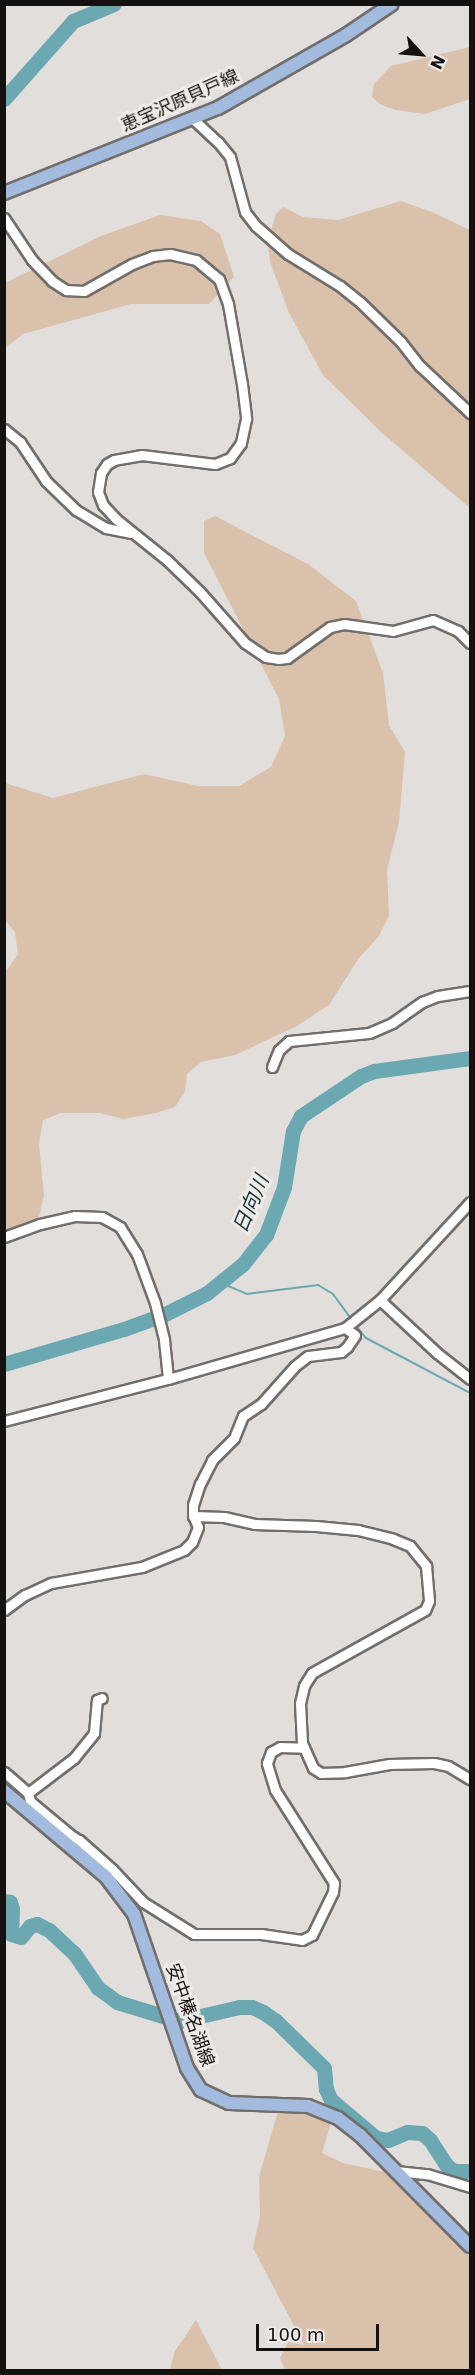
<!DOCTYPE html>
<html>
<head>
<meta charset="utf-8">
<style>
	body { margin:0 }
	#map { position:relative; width:475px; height:2375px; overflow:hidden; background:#e2dedb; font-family:"DejaVu Sans","Noto Sans JP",sans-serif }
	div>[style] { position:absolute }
	.green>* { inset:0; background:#dac1ac }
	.stream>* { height:2px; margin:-1px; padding:0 1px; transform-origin:1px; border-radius:1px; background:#6ca8b1 }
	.river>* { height:15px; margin:-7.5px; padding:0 7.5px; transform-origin:7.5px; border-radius:7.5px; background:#6ca8b1 }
	.roads { filter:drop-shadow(2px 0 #726e6b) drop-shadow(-2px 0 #726e6b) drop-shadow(0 2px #726e6b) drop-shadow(0 -2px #726e6b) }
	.minor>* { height:9px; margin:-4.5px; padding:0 4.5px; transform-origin:4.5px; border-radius:4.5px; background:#fff }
	.major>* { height:12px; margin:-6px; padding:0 6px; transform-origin:6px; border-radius:6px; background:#a3bbdf }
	span { translate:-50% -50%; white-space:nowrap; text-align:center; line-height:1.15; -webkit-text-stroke:6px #efebe8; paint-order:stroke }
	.street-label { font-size:18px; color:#131210 }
	.water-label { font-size:20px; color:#143337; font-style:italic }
	.frame { position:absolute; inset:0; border:6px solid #131210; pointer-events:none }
	.north { position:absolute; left:391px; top:24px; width:60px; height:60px; -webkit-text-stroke:4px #efebe8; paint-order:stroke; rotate:116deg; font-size:16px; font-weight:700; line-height:24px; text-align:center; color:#131210 }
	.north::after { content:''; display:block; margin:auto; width:21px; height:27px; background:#131210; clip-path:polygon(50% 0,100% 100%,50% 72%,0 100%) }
	.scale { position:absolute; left:256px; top:2324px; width:123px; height:27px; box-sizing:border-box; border:3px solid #131210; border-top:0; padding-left:8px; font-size:18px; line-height:21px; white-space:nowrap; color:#131210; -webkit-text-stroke:4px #efebe8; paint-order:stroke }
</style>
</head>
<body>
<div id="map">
	<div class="green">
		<div style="clip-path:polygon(470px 47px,470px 99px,425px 114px,396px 110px,381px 105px,372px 97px,374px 84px,391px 66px)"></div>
		<div style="clip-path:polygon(401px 201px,432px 212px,470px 230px,470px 508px,381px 432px,323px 375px,289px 313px,270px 262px,268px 245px,271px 230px,276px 214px,283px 207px,303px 217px,338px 220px)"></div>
		<div style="clip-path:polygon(160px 215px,201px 221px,220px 234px,234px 277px,209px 304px,131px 304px,23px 334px,5px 348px,5px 283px,101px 236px)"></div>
		<div style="clip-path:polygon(215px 516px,308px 564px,356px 601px,383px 673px,389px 725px,405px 752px,399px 822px,387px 870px,389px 915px,379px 936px,359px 958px,329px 1005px,297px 1026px,235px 1055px,201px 1062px,187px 1074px,185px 1091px,175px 1107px,156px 1113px,123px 1119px,100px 1113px,61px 1113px,43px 1120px,39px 1144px,44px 1195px,38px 1221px,5px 1240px,4px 974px,18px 954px,15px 932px,5px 920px,5px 783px,53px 798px,144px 774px,198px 786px,239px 786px,271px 767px,285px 736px,279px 699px,204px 553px,204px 521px)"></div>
		<div style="clip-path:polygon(301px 2110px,331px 2123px,322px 2153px,343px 2163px,393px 2174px,470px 2252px,470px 2370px,285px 2370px,280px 2358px,288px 2342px,304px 2345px,253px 2248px,260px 2216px,259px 2177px,278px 2111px)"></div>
		<div style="clip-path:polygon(196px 2320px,222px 2370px,170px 2370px,175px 2351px)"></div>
	</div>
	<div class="stream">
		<div style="left:221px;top:1283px;width:28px;rotate:23deg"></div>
		<div style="left:247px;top:1294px;width:72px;rotate:-7.2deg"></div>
		<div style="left:318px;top:1285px;width:17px;rotate:31deg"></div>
		<div style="left:333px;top:1294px;width:32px;rotate:54deg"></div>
		<div style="left:355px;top:1325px;width:17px;rotate:50deg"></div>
		<div style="left:366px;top:1338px;width:118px;rotate:27.9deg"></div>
	</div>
	<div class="river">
		<div style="left:4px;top:99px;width:104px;rotate:-48.5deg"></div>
		<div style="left:73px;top:21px;width:44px;rotate:-22.5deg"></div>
		<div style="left:4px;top:1364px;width:125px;rotate:-16.3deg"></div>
		<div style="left:124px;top:1329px;width:44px;rotate:-20.1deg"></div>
		<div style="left:165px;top:1314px;width:47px;rotate:-26.6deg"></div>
		<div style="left:207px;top:1293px;width:46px;rotate:-38.9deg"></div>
		<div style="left:243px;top:1264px;width:37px;rotate:-52deg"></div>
		<div style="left:266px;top:1235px;width:51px;rotate:-69.4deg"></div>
		<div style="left:284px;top:1187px;width:57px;rotate:-80.9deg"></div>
		<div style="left:293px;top:1131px;width:17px;rotate:-62deg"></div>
		<div style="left:301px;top:1116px;width:72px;rotate:-33.7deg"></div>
		<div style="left:361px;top:1076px;width:14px;rotate:-21deg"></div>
		<div style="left:374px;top:1071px;width:97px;rotate:-7.7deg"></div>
		<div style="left:4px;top:1901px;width:6px;rotate:9deg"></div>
		<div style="left:10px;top:1902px;width:7px;rotate:74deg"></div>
		<div style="left:12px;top:1909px;width:25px;rotate:92deg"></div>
		<div style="left:11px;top:1934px;width:10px;rotate:17deg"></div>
		<div style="left:21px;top:1937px;width:14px;rotate:-51deg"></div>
		<div style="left:30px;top:1926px;width:7px;rotate:-16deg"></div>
		<div style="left:37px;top:1924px;width:13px;rotate:27deg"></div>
		<div style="left:49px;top:1930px;width:34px;rotate:43deg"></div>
		<div style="left:74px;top:1953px;width:42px;rotate:55.6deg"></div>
		<div style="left:98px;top:1988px;width:24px;rotate:36deg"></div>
		<div style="left:117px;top:2002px;width:65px;rotate:17deg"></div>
		<div style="left:179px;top:2021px;width:62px;rotate:-13.1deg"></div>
		<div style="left:239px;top:2007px;width:13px"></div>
		<div style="left:252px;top:2007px;width:12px;rotate:24deg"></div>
		<div style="left:263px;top:2012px;width:16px;rotate:35deg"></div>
		<div style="left:276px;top:2021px;width:67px;rotate:44.4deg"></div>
		<div style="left:324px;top:2068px;width:21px;rotate:85deg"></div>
		<div style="left:326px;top:2089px;width:12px;rotate:66deg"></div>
		<div style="left:331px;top:2100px;width:59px;rotate:40.2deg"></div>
		<div style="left:376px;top:2138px;width:12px;rotate:9deg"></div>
		<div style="left:388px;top:2140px;width:21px;rotate:-23deg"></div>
		<div style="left:407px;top:2132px;width:15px;rotate:4deg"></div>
		<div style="left:422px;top:2133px;width:11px;rotate:41deg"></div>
		<div style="left:430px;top:2140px;width:30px;rotate:57deg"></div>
		<div style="left:446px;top:2165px;width:10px;rotate:37deg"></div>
		<div style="left:454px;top:2171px;width:16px"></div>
	</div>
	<div class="roads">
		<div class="minor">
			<div style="left:193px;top:119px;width:34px;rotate:43deg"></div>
			<div style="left:218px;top:142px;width:19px;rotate:51deg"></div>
			<div style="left:230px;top:157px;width:57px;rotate:74.7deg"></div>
			<div style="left:245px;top:212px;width:18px;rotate:52deg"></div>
			<div style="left:256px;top:226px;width:43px;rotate:41.2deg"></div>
			<div style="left:288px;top:254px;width:61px;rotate:31.6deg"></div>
			<div style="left:340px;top:286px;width:26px;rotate:39deg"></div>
			<div style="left:360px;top:302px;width:57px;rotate:44.3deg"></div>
			<div style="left:401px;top:342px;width:31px;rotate:52deg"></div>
			<div style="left:420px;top:366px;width:69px;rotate:43.2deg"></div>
			<div style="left:4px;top:218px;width:50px;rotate:56.3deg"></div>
			<div style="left:32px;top:260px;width:29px;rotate:46deg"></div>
			<div style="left:52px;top:281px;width:17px;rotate:33deg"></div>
			<div style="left:66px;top:290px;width:18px;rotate:3deg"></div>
			<div style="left:84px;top:291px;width:55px;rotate:-29.4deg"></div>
			<div style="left:132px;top:264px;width:22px;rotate:-21deg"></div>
			<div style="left:153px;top:256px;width:17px;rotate:-7deg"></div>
			<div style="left:170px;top:254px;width:27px;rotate:13deg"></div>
			<div style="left:196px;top:260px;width:30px;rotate:40deg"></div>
			<div style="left:219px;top:279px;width:27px;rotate:70deg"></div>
			<div style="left:228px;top:304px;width:81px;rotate:80.1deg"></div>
			<div style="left:242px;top:384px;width:35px;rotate:83deg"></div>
			<div style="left:246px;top:419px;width:25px;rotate:102deg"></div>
			<div style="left:241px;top:443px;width:19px;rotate:126deg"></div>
			<div style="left:230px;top:458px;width:16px;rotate:158deg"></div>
			<div style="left:215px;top:464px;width:74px;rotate:-173deg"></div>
			<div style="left:142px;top:455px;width:28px;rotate:170deg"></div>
			<div style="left:114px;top:460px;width:8px;rotate:150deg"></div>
			<div style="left:107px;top:464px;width:11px;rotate:124deg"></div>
			<div style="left:101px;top:473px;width:19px;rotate:99deg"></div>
			<div style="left:98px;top:492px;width:14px;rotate:69deg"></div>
			<div style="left:103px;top:505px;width:19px;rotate:47deg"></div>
			<div style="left:116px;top:519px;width:65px;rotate:38.8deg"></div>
			<div style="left:167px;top:560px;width:46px;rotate:44.1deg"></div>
			<div style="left:200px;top:592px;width:68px;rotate:48.6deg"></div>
			<div style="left:245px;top:643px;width:25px;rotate:34deg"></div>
			<div style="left:266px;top:657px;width:12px;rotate:9deg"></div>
			<div style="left:278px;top:659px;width:9px;rotate:-6deg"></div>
			<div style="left:287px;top:658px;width:53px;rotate:-35.8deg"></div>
			<div style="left:330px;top:627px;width:14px;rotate:-12deg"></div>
			<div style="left:344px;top:624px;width:49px;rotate:8.1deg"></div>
			<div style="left:393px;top:631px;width:41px;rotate:-15.4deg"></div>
			<div style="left:433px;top:620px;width:27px;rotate:24deg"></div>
			<div style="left:458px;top:631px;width:17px;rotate:45deg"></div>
			<div style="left:4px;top:429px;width:21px;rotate:39deg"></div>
			<div style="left:20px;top:442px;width:47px;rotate:56.3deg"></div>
			<div style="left:46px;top:481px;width:42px;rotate:44deg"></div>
			<div style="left:76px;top:510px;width:35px;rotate:31deg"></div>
			<div style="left:106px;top:528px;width:26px;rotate:11deg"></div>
			<div style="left:272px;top:1067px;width:18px;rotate:-68deg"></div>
			<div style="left:279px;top:1050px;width:13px;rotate:-42deg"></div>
			<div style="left:289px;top:1041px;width:80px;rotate:-5.7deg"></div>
			<div style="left:369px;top:1033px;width:25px;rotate:-23deg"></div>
			<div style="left:392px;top:1023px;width:37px;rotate:-35deg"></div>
			<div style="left:422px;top:1002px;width:17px;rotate:-21deg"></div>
			<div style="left:438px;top:996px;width:32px;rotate:-9deg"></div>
			<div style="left:4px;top:1237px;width:38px;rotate:-20deg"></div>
			<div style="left:40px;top:1224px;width:36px;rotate:-13deg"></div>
			<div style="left:75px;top:1216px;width:27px;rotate:2deg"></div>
			<div style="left:102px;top:1217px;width:21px;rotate:29deg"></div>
			<div style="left:120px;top:1227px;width:32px;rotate:58deg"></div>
			<div style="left:137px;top:1254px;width:52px;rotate:69.8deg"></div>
			<div style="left:155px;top:1303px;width:38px;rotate:76deg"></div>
			<div style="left:164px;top:1340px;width:39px;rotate:84deg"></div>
			<div style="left:380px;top:1300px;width:78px;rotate:42.9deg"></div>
			<div style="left:437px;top:1353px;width:42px;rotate:38.2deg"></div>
			<div style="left:4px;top:1421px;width:169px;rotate:-14.4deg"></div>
			<div style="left:168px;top:1379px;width:184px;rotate:-16.1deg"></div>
			<div style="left:345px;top:1328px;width:45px;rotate:-38.7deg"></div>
			<div style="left:380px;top:1300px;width:133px;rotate:-47.4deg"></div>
			<div style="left:193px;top:1516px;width:31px;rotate:2deg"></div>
			<div style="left:224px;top:1517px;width:31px;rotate:13deg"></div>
			<div style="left:254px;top:1524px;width:62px;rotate:1.8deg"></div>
			<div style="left:316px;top:1526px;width:42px;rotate:5.4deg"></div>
			<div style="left:358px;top:1530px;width:36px;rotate:14deg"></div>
			<div style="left:393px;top:1539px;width:18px;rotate:22deg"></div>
			<div style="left:410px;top:1546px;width:26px;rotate:51deg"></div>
			<div style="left:426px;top:1566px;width:35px;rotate:85deg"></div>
			<div style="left:429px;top:1601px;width:10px;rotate:114deg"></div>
			<div style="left:425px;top:1610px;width:129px;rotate:150.9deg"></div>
			<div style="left:312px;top:1673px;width:15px;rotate:122deg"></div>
			<div style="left:304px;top:1686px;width:17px;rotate:103deg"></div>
			<div style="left:300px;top:1703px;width:40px;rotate:87.1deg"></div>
			<div style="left:302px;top:1743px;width:27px;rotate:66deg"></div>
			<div style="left:313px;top:1768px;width:9px;rotate:32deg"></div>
			<div style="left:321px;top:1773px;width:24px;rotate:-2deg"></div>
			<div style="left:345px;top:1772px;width:45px;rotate:-10.3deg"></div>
			<div style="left:389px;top:1764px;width:45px;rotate:-1.3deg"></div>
			<div style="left:434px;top:1763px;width:14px;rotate:12deg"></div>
			<div style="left:448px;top:1766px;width:26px;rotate:31deg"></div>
			<div style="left:4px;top:1610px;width:26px;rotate:-36deg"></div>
			<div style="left:25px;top:1595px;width:29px;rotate:-25deg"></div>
			<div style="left:51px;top:1583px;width:92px;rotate:-10deg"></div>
			<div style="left:142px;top:1567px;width:45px;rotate:-22deg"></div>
			<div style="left:184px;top:1550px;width:11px;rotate:-45deg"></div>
			<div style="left:192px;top:1542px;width:16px;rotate:-68deg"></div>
			<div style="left:198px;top:1527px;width:12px;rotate:-114deg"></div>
			<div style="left:193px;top:1516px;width:11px;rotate:-90deg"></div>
			<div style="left:193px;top:1505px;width:22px;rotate:-72deg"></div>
			<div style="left:200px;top:1484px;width:27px;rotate:-63deg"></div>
			<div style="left:212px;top:1460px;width:31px;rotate:-45deg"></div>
			<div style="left:234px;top:1438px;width:24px;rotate:-68deg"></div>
			<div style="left:243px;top:1416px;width:22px;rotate:-34deg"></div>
			<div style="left:261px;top:1404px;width:51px;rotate:-48.2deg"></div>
			<div style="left:295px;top:1366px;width:16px;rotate:-38deg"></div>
			<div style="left:308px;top:1356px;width:33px;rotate:-7deg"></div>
			<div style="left:341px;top:1352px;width:8px;rotate:-40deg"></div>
			<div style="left:347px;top:1347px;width:14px;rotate:-56deg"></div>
			<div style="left:355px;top:1335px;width:12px;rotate:-145deg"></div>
			<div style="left:4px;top:1772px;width:32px;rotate:41deg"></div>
			<div style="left:73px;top:1837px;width:56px;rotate:-140.1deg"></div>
			<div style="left:30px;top:1801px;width:8px;rotate:-104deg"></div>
			<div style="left:28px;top:1793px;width:58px;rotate:-37.3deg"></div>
			<div style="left:74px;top:1758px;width:32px;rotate:-51deg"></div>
			<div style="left:94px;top:1733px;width:33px;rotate:-85deg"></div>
			<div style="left:97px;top:1700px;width:5px;rotate:-22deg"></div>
			<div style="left:66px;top:1842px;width:9px;rotate:-36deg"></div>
			<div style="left:73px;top:1837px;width:7px;rotate:27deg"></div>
			<div style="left:79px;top:1840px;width:44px;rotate:41.3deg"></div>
			<div style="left:112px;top:1869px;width:45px;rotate:46.8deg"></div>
			<div style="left:143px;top:1902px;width:60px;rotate:32.1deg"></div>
			<div style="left:194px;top:1934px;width:67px"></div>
			<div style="left:261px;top:1934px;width:41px;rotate:8.3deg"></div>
			<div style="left:302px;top:1940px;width:11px;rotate:-27deg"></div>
			<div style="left:312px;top:1935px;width:48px;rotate:-64deg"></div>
			<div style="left:333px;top:1892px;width:9px;rotate:-84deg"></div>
			<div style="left:334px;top:1883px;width:110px;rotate:-122.4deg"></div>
			<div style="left:275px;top:1790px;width:28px;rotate:-107deg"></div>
			<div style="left:267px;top:1763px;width:12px;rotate:-70deg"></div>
			<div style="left:271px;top:1752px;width:10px;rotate:-29deg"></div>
			<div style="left:280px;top:1747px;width:24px;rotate:2deg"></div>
			<div style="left:396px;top:2171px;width:31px;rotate:6deg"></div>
			<div style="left:427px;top:2174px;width:45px;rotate:16.8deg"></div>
		</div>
		<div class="major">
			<div style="left:4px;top:193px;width:230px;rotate:-21.7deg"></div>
			<div style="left:218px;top:108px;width:147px;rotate:-29.7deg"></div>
			<div style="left:346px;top:35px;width:55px;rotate:-34deg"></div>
			<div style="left:4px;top:1791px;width:133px;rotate:40.1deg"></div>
			<div style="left:106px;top:1877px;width:46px;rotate:52.9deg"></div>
			<div style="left:134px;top:1914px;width:163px;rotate:71deg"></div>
			<div style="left:187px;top:2068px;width:26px;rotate:58deg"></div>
			<div style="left:201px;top:2090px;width:31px;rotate:25deg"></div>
			<div style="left:229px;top:2103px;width:79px;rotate:2.2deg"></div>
			<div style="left:308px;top:2106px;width:32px;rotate:22deg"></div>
			<div style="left:338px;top:2118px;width:28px;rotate:38deg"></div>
			<div style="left:360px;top:2135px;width:156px;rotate:45.3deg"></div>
		</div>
	</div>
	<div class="street-label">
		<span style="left:180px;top:101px;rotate:-24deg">恵宝沢原貝戸線</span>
		<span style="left:190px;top:2015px;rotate:70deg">安中榛名湖線</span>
	</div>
	<div class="water-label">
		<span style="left:251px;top:1204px;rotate:-67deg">日向川</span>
	</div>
	<div class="frame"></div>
	<div class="north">N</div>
	<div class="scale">100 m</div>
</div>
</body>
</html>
